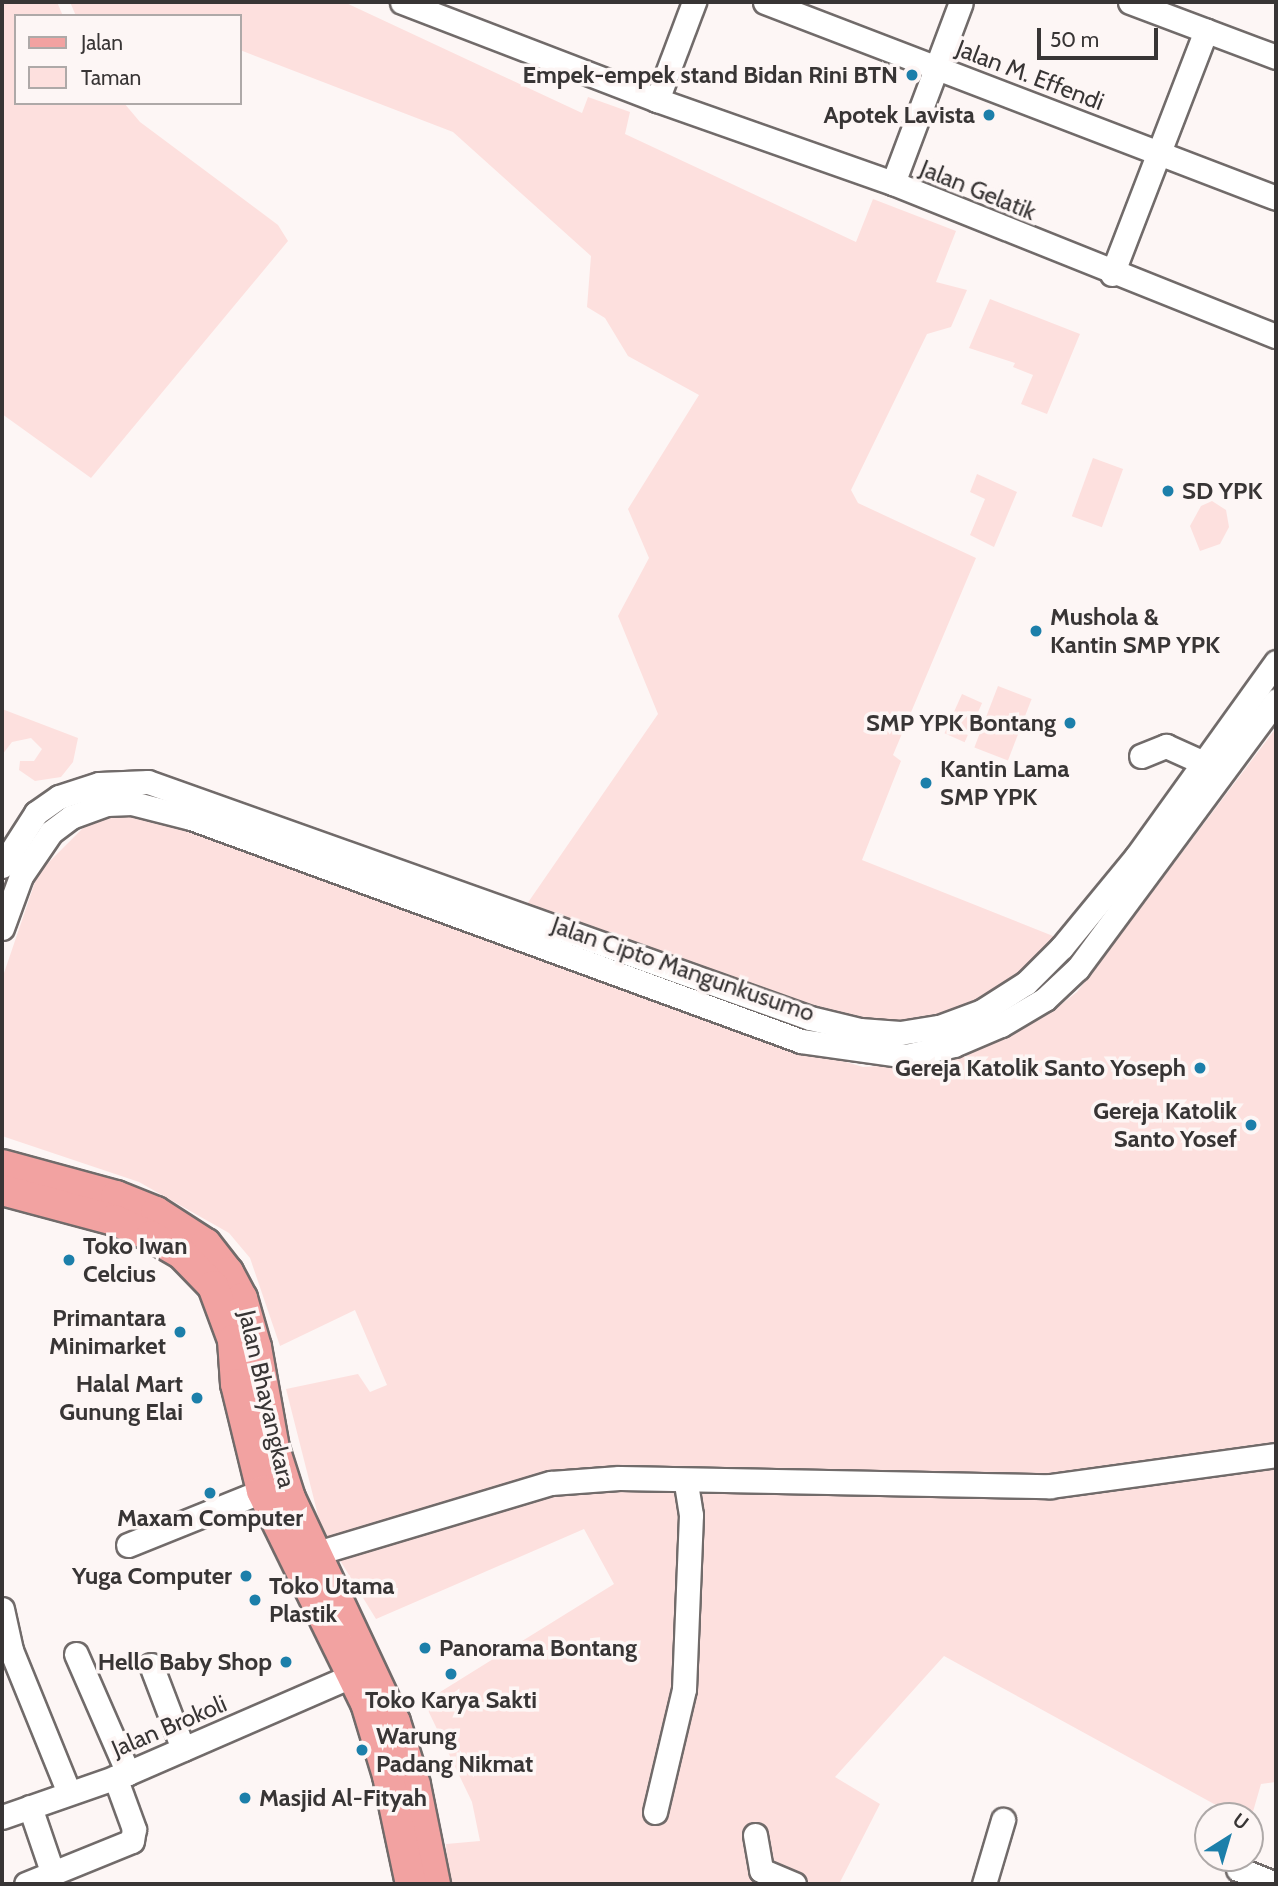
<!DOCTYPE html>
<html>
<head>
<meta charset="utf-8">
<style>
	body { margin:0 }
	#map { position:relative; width:1278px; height:1886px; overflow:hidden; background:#fdf6f5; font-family:Cabin,sans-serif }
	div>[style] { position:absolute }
	.green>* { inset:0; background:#fde0de; transform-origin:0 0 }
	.roads { filter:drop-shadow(2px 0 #716b6a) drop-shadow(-2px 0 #716b6a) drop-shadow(0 2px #716b6a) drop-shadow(0 -2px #716b6a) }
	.minor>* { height:23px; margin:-11.5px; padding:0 11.5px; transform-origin:11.5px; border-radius:11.5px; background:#fff }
	.major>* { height:30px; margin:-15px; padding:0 15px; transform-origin:15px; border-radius:15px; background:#f2a2a1 }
	.dots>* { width:19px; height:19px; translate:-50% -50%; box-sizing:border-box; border:4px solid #fdf6f5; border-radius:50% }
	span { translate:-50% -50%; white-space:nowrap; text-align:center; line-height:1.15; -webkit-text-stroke:7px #fdf6f5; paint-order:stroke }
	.poi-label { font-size:24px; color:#383535; font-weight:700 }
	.right { translate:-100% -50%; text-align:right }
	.left { translate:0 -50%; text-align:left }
	.street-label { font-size:24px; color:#383535 }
	.frame { position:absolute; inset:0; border:4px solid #383535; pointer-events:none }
	.legend { position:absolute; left:14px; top:14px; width:228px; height:91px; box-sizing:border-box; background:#fdf6f5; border:2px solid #aea9a8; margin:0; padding:9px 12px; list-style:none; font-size:21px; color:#383535 }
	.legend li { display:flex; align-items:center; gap:14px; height:35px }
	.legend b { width:35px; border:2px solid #aea9a8 }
	.north { position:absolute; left:1194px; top:1802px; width:70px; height:70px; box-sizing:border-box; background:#fdf6f5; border:2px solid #aea9a8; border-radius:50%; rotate:37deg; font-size:19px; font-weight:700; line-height:28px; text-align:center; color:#383535 }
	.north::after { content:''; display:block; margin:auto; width:24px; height:32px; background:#1c7faa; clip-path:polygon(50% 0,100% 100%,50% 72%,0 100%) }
	.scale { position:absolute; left:1037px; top:28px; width:121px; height:32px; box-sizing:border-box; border:4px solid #383535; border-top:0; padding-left:9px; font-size:21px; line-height:24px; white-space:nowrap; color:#383535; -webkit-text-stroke:5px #fdf6f5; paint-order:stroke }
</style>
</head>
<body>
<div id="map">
	<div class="green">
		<div style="clip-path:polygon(2px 2px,57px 2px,63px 16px,16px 16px,16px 103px,124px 103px,140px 122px,278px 225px,288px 241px,91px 478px,2px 414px)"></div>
		<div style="clip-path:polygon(70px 2px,344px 2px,582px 113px,588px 97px,630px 112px,625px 134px,856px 242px,873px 199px,956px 231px,936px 282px,967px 290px,951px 327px,927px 334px,851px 490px,858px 503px,976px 558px,893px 755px,901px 761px,862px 860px,1058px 938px,1007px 983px,960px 1008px,904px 1025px,862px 1024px,668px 959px,527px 904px,658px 714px,618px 616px,649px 558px,628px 509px,699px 395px,628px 356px,605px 318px,587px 307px,591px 256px,453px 132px,240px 50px,240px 16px,76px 16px)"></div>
		<div style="clip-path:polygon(990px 299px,1080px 334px,1047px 414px,1021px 404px,1033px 375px,1013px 367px,1015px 363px,969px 348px)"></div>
		<div style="left:1093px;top:458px;width:32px;height:62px;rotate:20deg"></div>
		<div style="clip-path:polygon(977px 474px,1017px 492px,994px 547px,970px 535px,985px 499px,970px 492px)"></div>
		<div style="clip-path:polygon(1212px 501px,1226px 510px,1229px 527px,1220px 544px,1200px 551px,1190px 526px,1201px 506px)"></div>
		<div style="left:998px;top:686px;width:36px;height:66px;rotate:21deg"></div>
		<div style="left:962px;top:694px;width:22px;height:43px;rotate:24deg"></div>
		<div style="clip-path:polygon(2px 709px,78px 738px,73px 762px,61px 777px,35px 781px,19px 770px,20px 761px,34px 761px,42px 749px,31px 738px,12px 742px,2px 755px)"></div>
		<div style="clip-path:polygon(1276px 728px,1276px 1782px,1261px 1784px,1250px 1822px,1250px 1816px,1236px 1816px,944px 1656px,835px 1777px,880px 1804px,839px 1884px,448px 1884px,446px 1844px,480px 1841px,472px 1802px,424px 1702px,614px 1584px,584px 1529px,376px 1619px,322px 1531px,286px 1389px,358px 1374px,370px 1392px,387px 1385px,355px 1310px,280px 1346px,250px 1258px,229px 1233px,139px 1182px,2px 1136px,2px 979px,38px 873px,93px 818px,131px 807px,238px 850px,768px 1039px,863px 1067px,913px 1064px,979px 1047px,1054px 1010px,1077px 992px)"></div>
	</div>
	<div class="roads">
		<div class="minor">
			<div style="left:402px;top:2px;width:273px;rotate:21deg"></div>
			<div style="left:657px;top:100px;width:250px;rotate:19.4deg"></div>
			<div style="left:893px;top:183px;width:412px;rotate:21.8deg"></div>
			<div style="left:765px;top:2px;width:547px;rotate:20.98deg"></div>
			<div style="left:1130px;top:2px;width:156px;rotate:20.6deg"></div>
			<div style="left:657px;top:100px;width:105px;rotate:-69.3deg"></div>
			<div style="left:893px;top:183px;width:193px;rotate:-69.4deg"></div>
			<div style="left:1112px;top:274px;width:261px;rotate:-68.9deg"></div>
			<div style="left:1141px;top:756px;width:27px;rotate:-22deg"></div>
			<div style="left:1166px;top:746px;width:42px;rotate:24.1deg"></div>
			<div style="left:2px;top:866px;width:63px;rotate:-57.3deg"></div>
			<div style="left:36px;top:813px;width:28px;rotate:-35deg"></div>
			<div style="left:59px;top:797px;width:42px;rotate:-18deg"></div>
			<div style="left:99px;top:784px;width:49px;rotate:-2.3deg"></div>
			<div style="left:148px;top:782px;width:703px;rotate:19.62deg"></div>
			<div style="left:810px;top:1018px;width:51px;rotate:13.5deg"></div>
			<div style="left:860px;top:1030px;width:40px;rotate:4.3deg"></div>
			<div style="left:900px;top:1033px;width:39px;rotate:-9deg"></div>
			<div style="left:939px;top:1027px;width:46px;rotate:-20.4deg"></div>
			<div style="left:982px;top:1011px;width:52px;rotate:-32.5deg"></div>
			<div style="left:1026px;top:983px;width:51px;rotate:-45deg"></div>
			<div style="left:1062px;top:947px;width:117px;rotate:-50.6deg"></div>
			<div style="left:1136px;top:857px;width:240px;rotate:-54.3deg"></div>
			<div style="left:2px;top:928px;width:55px;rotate:-69.9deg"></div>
			<div style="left:21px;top:876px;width:53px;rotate:-55.7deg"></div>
			<div style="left:51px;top:832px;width:25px;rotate:-37deg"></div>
			<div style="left:71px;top:817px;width:38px;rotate:-20deg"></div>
			<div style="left:107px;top:804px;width:25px;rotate:-2deg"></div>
			<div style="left:132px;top:803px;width:61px;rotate:14.3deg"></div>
			<div style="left:191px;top:818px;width:649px;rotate:20.08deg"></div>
			<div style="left:801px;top:1041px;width:106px;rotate:8.1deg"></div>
			<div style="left:906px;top:1056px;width:49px;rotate:-12.9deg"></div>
			<div style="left:954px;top:1045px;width:51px;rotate:-23.1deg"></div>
			<div style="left:1001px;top:1025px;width:51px;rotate:-30.6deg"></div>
			<div style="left:1045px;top:999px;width:45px;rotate:-43.2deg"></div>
			<div style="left:1078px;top:968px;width:333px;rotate:-53.5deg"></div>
			<div style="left:128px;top:1545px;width:144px;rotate:-21.9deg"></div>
			<div style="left:317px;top:1553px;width:244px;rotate:-16.7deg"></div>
			<div style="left:551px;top:1483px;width:68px;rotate:-4.2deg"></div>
			<div style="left:619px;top:1478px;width:431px;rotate:1.1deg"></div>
			<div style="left:1050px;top:1486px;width:228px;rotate:-7.8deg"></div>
			<div style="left:2px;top:1609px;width:42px;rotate:77.6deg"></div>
			<div style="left:11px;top:1650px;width:154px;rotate:67.9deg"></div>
			<div style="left:76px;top:1654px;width:130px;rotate:66.4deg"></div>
			<div style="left:151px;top:1665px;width:90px;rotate:69.1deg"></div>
			<div style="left:30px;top:1807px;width:71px;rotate:71.1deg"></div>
			<div style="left:655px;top:1812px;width:126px;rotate:-76.7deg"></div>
			<div style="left:684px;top:1689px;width:174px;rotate:-87.7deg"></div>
			<div style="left:691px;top:1515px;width:33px;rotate:-99deg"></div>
			<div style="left:2px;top:1817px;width:133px;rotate:-19.2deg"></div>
			<div style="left:128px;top:1773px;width:245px;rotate:-23.5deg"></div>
			<div style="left:755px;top:1835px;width:36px;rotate:80deg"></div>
			<div style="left:761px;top:1870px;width:36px;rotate:23deg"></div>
			<div style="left:1238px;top:1869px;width:41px;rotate:21.5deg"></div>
			<div style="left:26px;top:1884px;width:114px;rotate:-22.1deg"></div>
			<div style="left:132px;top:1841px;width:12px;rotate:-81deg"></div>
			<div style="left:134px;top:1829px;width:55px;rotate:-110.1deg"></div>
			<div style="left:984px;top:1884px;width:67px;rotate:-73.5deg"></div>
		</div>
		<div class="major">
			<div style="left:2px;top:1165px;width:118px;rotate:15.2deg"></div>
			<div style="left:116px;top:1196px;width:43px;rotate:21.8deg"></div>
			<div style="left:156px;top:1212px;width:59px;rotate:32.6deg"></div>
			<div style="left:206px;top:1244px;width:36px;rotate:52deg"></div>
			<div style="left:228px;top:1272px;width:30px;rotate:62deg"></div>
			<div style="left:242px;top:1298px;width:51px;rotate:74.1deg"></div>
			<div style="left:256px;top:1347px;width:103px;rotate:79.9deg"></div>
			<div style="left:274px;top:1448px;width:52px;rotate:72.3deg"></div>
			<div style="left:290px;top:1498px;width:247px;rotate:64.9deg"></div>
			<div style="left:395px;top:1722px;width:66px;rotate:72.4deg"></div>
			<div style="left:415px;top:1785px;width:101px;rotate:78.6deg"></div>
			<div style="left:2px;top:1190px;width:116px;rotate:15deg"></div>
			<div style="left:114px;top:1220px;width:40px;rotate:23.4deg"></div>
			<div style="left:151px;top:1236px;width:34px;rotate:30deg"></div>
			<div style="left:181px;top:1253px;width:46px;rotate:45.9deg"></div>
			<div style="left:213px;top:1286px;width:58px;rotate:69.7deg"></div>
			<div style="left:233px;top:1340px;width:44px;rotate:86.1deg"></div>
			<div style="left:236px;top:1384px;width:110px;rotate:76.3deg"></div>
			<div style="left:262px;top:1491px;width:236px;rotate:63.9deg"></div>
			<div style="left:366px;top:1703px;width:76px;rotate:73.2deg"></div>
			<div style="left:388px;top:1776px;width:110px;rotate:78deg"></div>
		</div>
	</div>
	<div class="dots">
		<div style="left:912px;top:75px;background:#1c7faa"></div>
		<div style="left:989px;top:115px;background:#1c7faa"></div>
		<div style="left:1168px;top:491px;background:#1c7faa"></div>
		<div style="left:1036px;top:631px;background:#1c7faa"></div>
		<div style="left:1070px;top:723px;background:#1c7faa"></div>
		<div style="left:926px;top:783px;background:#1c7faa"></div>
		<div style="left:1200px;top:1068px;background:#1c7faa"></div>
		<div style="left:1251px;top:1125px;background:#1c7faa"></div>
		<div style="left:69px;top:1260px;background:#1c7faa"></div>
		<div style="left:180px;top:1332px;background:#1c7faa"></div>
		<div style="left:197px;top:1398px;background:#1c7faa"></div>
		<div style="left:210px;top:1493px;background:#1c7faa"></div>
		<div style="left:246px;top:1576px;background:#1c7faa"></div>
		<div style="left:255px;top:1600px;background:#1c7faa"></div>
		<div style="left:425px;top:1648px;background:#1c7faa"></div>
		<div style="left:286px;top:1662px;background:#1c7faa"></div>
		<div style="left:451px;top:1674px;background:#1c7faa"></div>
		<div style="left:362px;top:1750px;background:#1c7faa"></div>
		<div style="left:245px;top:1798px;background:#1c7faa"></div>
	</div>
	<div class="poi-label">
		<span class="right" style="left:898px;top:75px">Empek-empek stand Bidan Rini BTN</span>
		<span class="right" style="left:975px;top:115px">Apotek Lavista</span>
		<span class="left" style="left:1182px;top:491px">SD YPK</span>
		<span class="left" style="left:1050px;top:631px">Mushola &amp;<br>Kantin SMP YPK</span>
		<span class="right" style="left:1056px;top:723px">SMP YPK Bontang</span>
		<span class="left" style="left:940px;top:783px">Kantin Lama<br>SMP YPK</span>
		<span class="right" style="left:1186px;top:1068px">Gereja Katolik Santo Yoseph</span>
		<span class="right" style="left:1237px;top:1125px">Gereja Katolik<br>Santo Yosef</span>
		<span class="left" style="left:83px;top:1260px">Toko Iwan<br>Celcius</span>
		<span class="right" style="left:166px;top:1332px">Primantara<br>Minimarket</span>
		<span class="right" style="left:183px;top:1398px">Halal Mart<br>Gunung Elai</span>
		<span style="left:210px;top:1518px">Maxam Computer</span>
		<span class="right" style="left:232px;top:1576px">Yuga Computer</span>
		<span class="left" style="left:269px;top:1600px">Toko Utama<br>Plastik</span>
		<span class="left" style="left:439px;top:1648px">Panorama Bontang</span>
		<span class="right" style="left:272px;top:1662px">Hello Baby Shop</span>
		<span style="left:451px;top:1700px">Toko Karya Sakti</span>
		<span class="left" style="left:376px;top:1750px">Warung<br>Padang Nikmat</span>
		<span class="left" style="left:259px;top:1798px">Masjid Al-Fityah</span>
	</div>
	<div class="street-label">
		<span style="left:1030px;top:75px;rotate:21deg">Jalan M. Effendi</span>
		<span style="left:978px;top:190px;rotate:22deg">Jalan Gelatik</span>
		<span style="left:683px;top:969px;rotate:19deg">Jalan Cipto Mangunkusumo</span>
		<span style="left:267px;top:1399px;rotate:77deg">Jalan Bhayangkara</span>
		<span style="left:169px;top:1726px;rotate:-23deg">Jalan Brokoli</span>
	</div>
	<div class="frame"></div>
	<ul class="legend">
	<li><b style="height:9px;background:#f2a2a1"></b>Jalan</li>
	<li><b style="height:19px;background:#fde0de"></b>Taman</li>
	</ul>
	<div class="north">U</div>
	<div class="scale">50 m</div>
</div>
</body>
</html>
